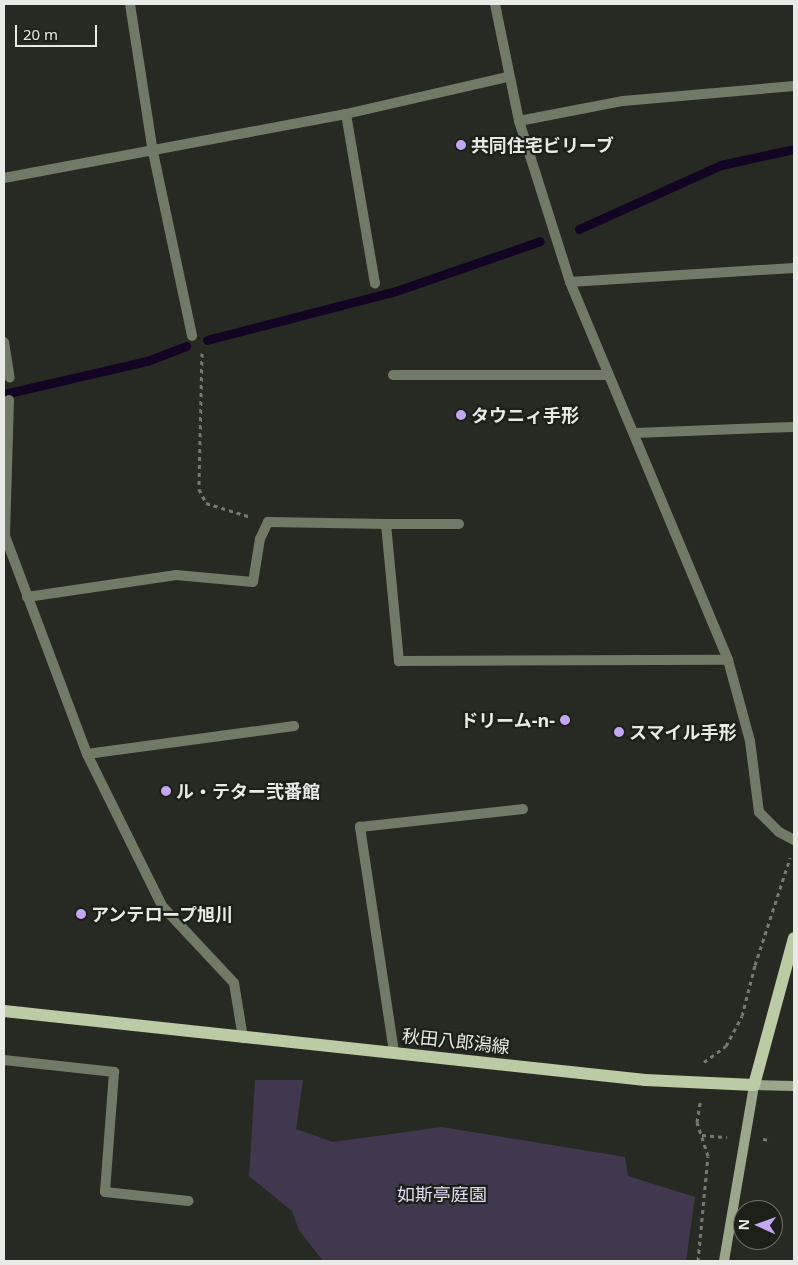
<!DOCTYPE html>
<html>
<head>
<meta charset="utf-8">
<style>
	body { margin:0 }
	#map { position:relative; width:798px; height:1265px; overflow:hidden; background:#272a23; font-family:"Noto Sans","Noto Sans JP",sans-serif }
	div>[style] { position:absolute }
	.green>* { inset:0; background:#41384f }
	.stream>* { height:9px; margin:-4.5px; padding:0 4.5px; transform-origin:4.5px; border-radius:4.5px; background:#130424 }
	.path>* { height:3px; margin-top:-1.5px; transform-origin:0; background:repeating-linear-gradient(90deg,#767973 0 4px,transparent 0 8px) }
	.street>* { height:10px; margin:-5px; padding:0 5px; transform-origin:5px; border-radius:5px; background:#717967 }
	.secondary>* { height:10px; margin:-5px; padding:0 5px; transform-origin:5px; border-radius:5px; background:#9aa78a }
	.primary>* { height:12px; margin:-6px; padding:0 6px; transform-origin:6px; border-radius:6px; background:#bacba5 }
	.dots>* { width:14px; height:14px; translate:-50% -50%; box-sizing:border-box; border:2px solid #1d2019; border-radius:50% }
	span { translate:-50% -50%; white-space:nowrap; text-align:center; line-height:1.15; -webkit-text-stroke:4.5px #1d2019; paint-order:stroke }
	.poi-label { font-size:18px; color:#e8eae5; font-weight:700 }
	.left { translate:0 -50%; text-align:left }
	.right { translate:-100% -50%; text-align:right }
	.street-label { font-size:18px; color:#e8eae5 }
	.park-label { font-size:18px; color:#e3daf5 }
	.frame { position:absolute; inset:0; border:5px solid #e8eae5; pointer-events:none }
	.north { position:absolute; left:733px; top:1200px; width:50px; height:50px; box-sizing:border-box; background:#1d2019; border:1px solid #6e716b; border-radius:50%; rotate:272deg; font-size:14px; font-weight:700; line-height:20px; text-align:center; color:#e8eae5 }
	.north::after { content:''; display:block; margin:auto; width:18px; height:22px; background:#c3a7f2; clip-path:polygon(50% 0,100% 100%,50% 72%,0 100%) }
	.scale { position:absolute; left:15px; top:25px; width:82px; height:22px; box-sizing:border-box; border:2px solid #e8eae5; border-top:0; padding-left:6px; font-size:15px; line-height:18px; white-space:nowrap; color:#e8eae5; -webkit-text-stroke:4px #1d2019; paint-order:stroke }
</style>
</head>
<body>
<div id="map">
	<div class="green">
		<div style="clip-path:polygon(255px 1080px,303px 1080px,296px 1129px,333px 1142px,442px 1127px,625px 1157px,628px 1176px,695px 1197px,686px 1261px,323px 1261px,299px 1230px,292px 1211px,249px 1176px)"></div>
	</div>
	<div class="stream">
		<div style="left:579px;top:229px;width:156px;rotate:-24.3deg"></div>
		<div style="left:721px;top:165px;width:75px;rotate:-12.4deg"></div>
		<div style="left:207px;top:340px;width:195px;rotate:-14.5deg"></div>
		<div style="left:396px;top:291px;width:152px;rotate:-19.1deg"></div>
		<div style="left:4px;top:394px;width:147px;rotate:-13deg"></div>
		<div style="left:147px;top:361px;width:42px;rotate:-21deg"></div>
	</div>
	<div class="path">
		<div style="left:202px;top:353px;width:136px;rotate:91.3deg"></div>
		<div style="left:199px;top:489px;width:16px;rotate:63deg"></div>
		<div style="left:206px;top:503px;width:47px;rotate:17.3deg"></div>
		<div style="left:704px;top:1062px;width:27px;rotate:-36deg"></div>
		<div style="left:726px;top:1046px;width:34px;rotate:-62deg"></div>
		<div style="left:742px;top:1016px;width:53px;rotate:-75.7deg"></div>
		<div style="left:755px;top:965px;width:113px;rotate:-71.9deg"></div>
		<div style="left:702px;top:1135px;width:25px;rotate:5deg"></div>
		<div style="left:763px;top:1139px;width:8px;rotate:7deg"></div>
		<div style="left:698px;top:1261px;width:105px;rotate:-84.6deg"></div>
		<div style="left:708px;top:1156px;width:36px;rotate:-108deg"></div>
		<div style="left:697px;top:1122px;width:20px;rotate:-81deg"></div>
	</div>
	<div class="street">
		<div style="left:130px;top:4px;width:150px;rotate:81.2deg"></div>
		<div style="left:153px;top:152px;width:188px;rotate:78deg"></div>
		<div style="left:495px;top:4px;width:119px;rotate:78.4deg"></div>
		<div style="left:519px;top:121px;width:169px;rotate:72.4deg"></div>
		<div style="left:570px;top:282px;width:410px;rotate:67.3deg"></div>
		<div style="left:728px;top:660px;width:84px;rotate:74.8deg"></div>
		<div style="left:750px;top:741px;width:72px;rotate:82.8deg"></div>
		<div style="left:759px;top:812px;width:28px;rotate:45deg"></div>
		<div style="left:779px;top:832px;width:17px;rotate:28deg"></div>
		<div style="left:346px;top:114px;width:172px;rotate:80.3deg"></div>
		<div style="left:519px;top:121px;width:106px;rotate:-10.9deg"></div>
		<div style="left:623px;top:101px;width:172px;rotate:-5deg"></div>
		<div style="left:4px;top:178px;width:348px;rotate:-10.6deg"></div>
		<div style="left:346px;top:114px;width:166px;rotate:-12.9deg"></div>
		<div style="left:570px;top:282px;width:224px;rotate:-3.6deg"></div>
		<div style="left:4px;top:342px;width:36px;rotate:81deg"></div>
		<div style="left:393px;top:375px;width:214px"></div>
		<div style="left:9px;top:400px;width:136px;rotate:91.7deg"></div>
		<div style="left:5px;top:536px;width:233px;rotate:69.4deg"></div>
		<div style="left:87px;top:754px;width:169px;rotate:63.7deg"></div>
		<div style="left:162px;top:906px;width:105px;rotate:46.9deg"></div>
		<div style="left:234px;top:983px;width:56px;rotate:80.7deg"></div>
		<div style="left:635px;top:433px;width:159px;rotate:-2.2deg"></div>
		<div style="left:386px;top:524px;width:73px"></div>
		<div style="left:27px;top:597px;width:151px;rotate:-8.4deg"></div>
		<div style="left:176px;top:575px;width:77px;rotate:5.2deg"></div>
		<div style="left:253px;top:582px;width:44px;rotate:-80.8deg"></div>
		<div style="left:260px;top:539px;width:19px;rotate:-65deg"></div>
		<div style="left:268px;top:522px;width:118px;rotate:1deg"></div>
		<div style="left:386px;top:524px;width:138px;rotate:84.6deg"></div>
		<div style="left:399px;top:661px;width:329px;rotate:-0.2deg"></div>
		<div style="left:87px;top:754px;width:209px;rotate:-7.7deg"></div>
		<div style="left:394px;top:1052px;width:228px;rotate:-98.6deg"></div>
		<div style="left:360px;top:827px;width:164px;rotate:-6.3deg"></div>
		<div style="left:4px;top:1060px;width:111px;rotate:6.2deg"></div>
		<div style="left:114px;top:1072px;width:120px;rotate:94.3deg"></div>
		<div style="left:105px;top:1192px;width:84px;rotate:6.1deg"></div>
	</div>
	<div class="secondary">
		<div style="left:724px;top:1261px;width:179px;rotate:-80.3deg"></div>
		<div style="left:754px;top:1085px;width:40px;rotate:1.4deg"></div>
	</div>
	<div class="primary">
		<div style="left:4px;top:1011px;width:645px;rotate:6.14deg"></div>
		<div style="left:645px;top:1080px;width:109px;rotate:2.6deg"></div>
		<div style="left:754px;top:1085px;width:152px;rotate:-74.8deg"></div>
	</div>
	<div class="dots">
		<div style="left:461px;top:145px;background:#c3a7f2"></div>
		<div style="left:461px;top:415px;background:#c3a7f2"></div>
		<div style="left:565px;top:720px;background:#c3a7f2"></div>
		<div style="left:619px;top:732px;background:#c3a7f2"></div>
		<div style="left:166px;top:791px;background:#c3a7f2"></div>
		<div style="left:81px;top:914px;background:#c3a7f2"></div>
	</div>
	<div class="poi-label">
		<span class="left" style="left:471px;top:145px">共同住宅ビリーブ</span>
		<span class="left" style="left:471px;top:415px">タウニィ手形</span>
		<span class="right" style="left:555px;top:720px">ドリーム-n-</span>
		<span class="left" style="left:629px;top:732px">スマイル手形</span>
		<span class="left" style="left:176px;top:791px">ル・テター弐番館</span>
		<span class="left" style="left:91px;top:914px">アンテロープ旭川</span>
	</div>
	<div class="street-label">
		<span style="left:456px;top:1041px;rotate:6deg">秋田八郎潟線</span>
	</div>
	<div class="park-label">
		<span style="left:442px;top:1194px">如斯亭庭園</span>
	</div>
	<div class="frame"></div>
	<div class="north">N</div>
	<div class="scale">20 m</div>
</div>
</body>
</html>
